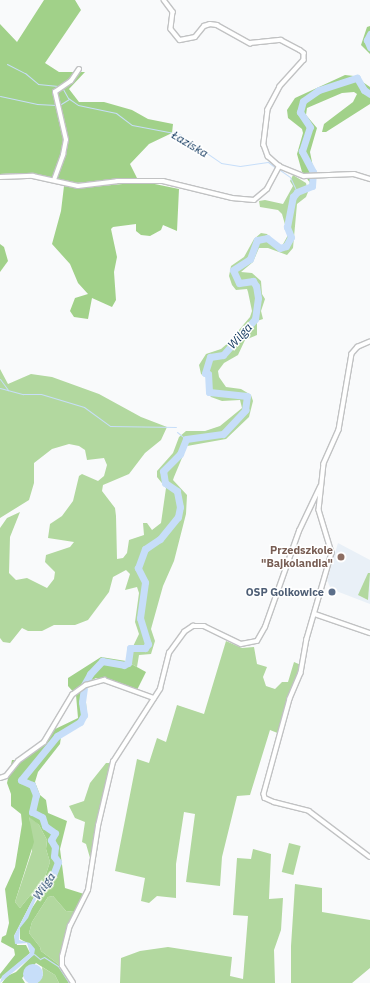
<!DOCTYPE html>
<html>
<head>
<meta charset="utf-8">
<style>
	body { margin:0 }
	#map { position:relative; width:370px; height:983px; overflow:hidden; background:#f9fafb; font-family:"IBM Plex Sans",sans-serif }
	div>[style] { position:absolute }
	.built>* { inset:0; background:#e9f0f7 }
	.green>* { inset:0; background:#b2d89f; transform-origin:0 0 }
	.forest>* { inset:0; background:#a1d189 }
	.water>* { inset:0; background:#c7def9 }
	.round { border-radius:50% }
	.stream>* { height:1px; margin:-0.5px; padding:0 0.5px; transform-origin:0.5px; border-radius:0.5px; background:#c7def9 }
	.river>* { height:7px; margin:-3.5px; padding:0 3.5px; transform-origin:3.5px; border-radius:3.5px; background:#c7def9 }
	.roads { filter:drop-shadow(1px 0 #c1c2c3) drop-shadow(-1px 0 #c1c2c3) drop-shadow(0 1px #c1c2c3) drop-shadow(0 -1px #c1c2c3) }
	.minor>* { height:3.5px; margin:-1.75px; padding:0 1.75px; transform-origin:1.75px; border-radius:1.75px; background:#fff }
	.dots>* { width:11px; height:11px; translate:-50% -50%; box-sizing:border-box; border:2px solid #fff; border-radius:50% }
	span { translate:-50% -50%; white-space:nowrap; text-align:center; line-height:1.15; -webkit-text-stroke:3px #fff; paint-order:stroke }
	.education-label { font-size:11px; color:#785e54; font-weight:700 }
	.right { translate:-100% -50%; text-align:right }
	.service-label { font-size:11px; color:#4e5e75; font-weight:700 }
	.water-label { font-size:12px; color:#083058; font-style:italic }
</style>
</head>
<body>
<div id="map">
	<div class="built">
		<div style="clip-path:polygon(338px 543px,370px 560px,370px 604px,331px 589px,327px 580px)"></div>
	</div>
	<div class="green">
		<div style="clip-path:polygon(293px 175px,306px 183px,308px 192px,306px 197px,297px 204px,293px 248px,287px 255px,268px 248px,259px 248px,253px 262px,241px 272px,252px 273px,261px 281px,262px 294px,265px 299px,261px 311px,263px 319px,257px 321px,257px 335px,245px 340px,238px 355px,224px 363px,218px 371px,219px 377px,226px 387px,241px 389px,251px 395px,253px 401px,249px 417px,226px 439px,187px 446px,174px 477px,173px 480px,187px 495px,186px 514px,174px 561px,163px 586px,151px 629px,155px 641px,151px 654px,139px 655px,137px 667px,126px 661px,139px 634px,135px 622px,139px 593px,137px 587px,125px 590px,130px 574px,126px 570px,113px 577px,109px 592px,88px 620px,75px 625px,54px 625px,42px 631px,28px 631px,22px 628px,10px 643px,3px 642px,0 638px,0 528px,7px 518px,20px 512px,10px 537px,9px 573px,16px 580px,27px 578px,47px 588px,54px 579px,55px 572px,45px 562px,46px 555px,70px 547px,74px 542px,48px 538px,50px 524px,62px 516px,73px 501px,79px 476px,82px 474px,98px 481px,104px 476px,107px 465px,104px 458px,87px 460px,85px 450px,79px 446px,69px 444px,52px 449px,34px 463px,34px 483px,29px 500px,0 518px,0 369px,8px 384px,31px 374px,52px 377px,99px 394px,141px 417px,167px 427px,161px 440px,145px 453px,129px 474px,103px 485px,102px 491px,115px 508px,116px 516px,117px 559px,123px 558px,127px 553px,129px 540px,144px 535px,143px 523px,147px 523px,152px 530px,161px 523px,166px 488px,157px 477px,157px 471px,173px 453px,179px 437px,186px 431px,205px 431px,220px 426px,242px 408px,240px 400px,222px 401px,211px 397px,207px 392px,210px 380px,201px 374px,199px 365px,206px 354px,221px 349px,228px 343px,250px 317px,252px 311px,248px 292px,247px 289px,236px 290px,232px 285px,229px 276px,231px 266px,244px 257px,254px 239px,261px 233px,267px 234px,276px 246px,282px 246px,288px 235px,282px 214px,278px 210px,260px 207px,259px 201px,265px 200px,283px 204px,293px 186px,290px 181px)"></div>
		<div style="clip-path:polygon(368px 573px,370px 573px,368px 600px,358px 595px)"></div>
		<div style="clip-path:polygon(226px 641px,242px 648px,254px 647px,257px 664px,267px 667px,263px 677px,266px 686px,275px 689px,282px 682px,288px 682px,294px 662px,301px 665px,301px 673px,288px 698px,280px 734px,270px 730px,250px 795px,237px 796px,222px 857px,220px 886px,186px 882px,195px 814px,184px 812px,176px 864px,176px 898px,157px 896px,149px 903px,141px 901px,145px 878px,115px 871px,137px 759px,149px 763px,157px 738px,166px 742px,177px 705px,204px 714px)"></div>
		<div style="clip-path:polygon(106px 763px,111px 763px,97px 821px,93px 859px,90px 858px,86px 844px,82px 842px,85px 822px,75px 818px,69px 806px,84px 801px,90px 783px)"></div>
		<div style="clip-path:polygon(29px 816px,39px 825px,47px 840px,46px 849px,50px 862px,45px 877px,20px 908px,15px 902px,32px 851px)"></div>
		<div style="left:289px;top:843px;width:12px;height:30px;rotate:14deg"></div>
		<div style="clip-path:polygon(253px 849px,271px 854px,269px 899px,283px 898px,281px 930px,274px 950px,275px 983px,120px 983px,121px 958px,140px 951px,168px 947px,232px 957px,230px 976px,243px 979px,248px 916px,233px 915px,237px 858px,251px 859px)"></div>
		<div style="clip-path:polygon(295px 884px,322px 888px,322px 912px,370px 920px,370px 968px,352px 983px,291px 983px,291px 946px)"></div>
		<div style="clip-path:polygon(53px 896px,66px 911px,75px 912px,61px 952px,62px 967px,41px 951px,40px 947px,29px 933px,32px 922px,48px 897px)"></div>
		<div style="clip-path:polygon(42px 967px,55px 975px,59px 983px,37px 983px,43px 975px)"></div>
	</div>
	<div class="forest">
		<div style="clip-path:polygon(44px 0,75px 0,81px 10px,45px 63px,59px 72px,85px 72px,69px 89px,79px 102px,104px 102px,132px 110px,148px 119px,173px 124px,172px 133px,149px 144px,130px 164px,137px 178px,76px 183px,30px 173px,0 174px,0 24px,17px 42px)"></div>
		<div style="clip-path:polygon(370px 26px,370px 54px,361px 45px,367px 27px)"></div>
		<div style="clip-path:polygon(345px 75px,354px 76px,370px 87px,370px 104px,326px 132px,322px 132px,324px 124px,353px 102px,357px 94px,354px 92px,342px 93px,307px 108px,306px 115px,317px 128px,310px 152px,314px 172px,311px 184px,302px 172px,297px 154px,303px 133px,302px 129px,288px 118px,287px 110px,295px 98px)"></div>
		<div style="clip-path:polygon(145px 182px,179px 189px,177px 231px,163px 225px,161px 230px,150px 236px,141px 235px,136px 231px,136px 224px,113px 227px,111px 229px,117px 257px,114px 272px,116px 300px,112px 307px,92px 298px,88px 319px,74px 317px,70px 311px,75px 298px,88px 294px,78px 283px,70px 264px,52px 244px,61px 211px,64px 186px,78px 188px)"></div>
		<div style="clip-path:polygon(0 244px,4px 247px,8px 261px,0 272px)"></div>
		<div style="clip-path:polygon(evenodd,101px 657px,126px 661px,146px 672px,137px 690px,106px 678px,96px 678px,82px 685px,85px 689px,87px 716px,61px 737px,60px 744px,38px 772px,35px 782px,40px 795px,46px 800px,48px 813px,67px 821px,60px 849px,65px 888px,84px 894px,75px 912px,66px 911px,53px 896px,48px 897px,32px 922px,29px 933px,40px 947px,41px 951px,62px 967px,72px 983px,59px 983px,55px 975px,36px 963px,22px 978px,25px 983px,2px 983px,7px 976px,16px 972px,32px 956px,32px 946px,20px 939px,20px 926px,58px 869px,56px 868px,46px 884px,34px 897px,14px 936px,17px 945px,26px 945px,30px 953px,0 979px,0 974px,15px 955px,14px 949px,1px 942px,2px 937px,6px 935px,9px 923px,5px 889px,15px 867px,22px 824px,21px 814px,11px 806px,11px 794px,7px 783px,12px 760px,20px 760px,39px 745px,49px 732px,78px 718px,76px 695px,68px 686px,68px 678px,101px 657px,29px 817px,39px 825px,47px 840px,46px 849px,50px 862px,45px 877px,20px 908px,15px 902px,34px 842px,29px 817px)"></div>
	</div>
	<div class="water">
		<div style="clip-path:polygon(55px 868px,59px 868px,54px 877px,36px 899px,28px 918px,20px 928px,19px 940px,30px 943px,35px 949px,34px 955px,0 983px,2px 976px,30px 953px,27px 943px,15px 944px,14px 936px,34px 897px,46px 884px)"></div>
		<div class="round" style="left:23px;top:964px;width:20px;height:20px"></div>
	</div>
	<div class="stream">
		<div style="left:7px;top:64px;width:20px;rotate:27deg"></div>
		<div style="left:25px;top:73px;width:17px;rotate:40deg"></div>
		<div style="left:38px;top:84px;width:20px;rotate:6deg"></div>
		<div style="left:63px;top:89px;width:10px;rotate:61deg"></div>
		<div style="left:68px;top:98px;width:12px;rotate:35deg"></div>
		<div style="left:78px;top:105px;width:39px;rotate:12deg"></div>
		<div style="left:116px;top:113px;width:20px;rotate:37deg"></div>
		<div style="left:132px;top:125px;width:48px;rotate:10.8deg"></div>
		<div style="left:179px;top:134px;width:51px;rotate:34.6deg"></div>
		<div style="left:221px;top:163px;width:19px;rotate:9deg"></div>
		<div style="left:240px;top:166px;width:28px;rotate:-8deg"></div>
		<div style="left:268px;top:162px;width:10px;rotate:37deg"></div>
		<div style="left:0;top:96px;width:38px;rotate:12deg"></div>
		<div style="left:37px;top:104px;width:19px;rotate:3deg"></div>
		<div style="left:61px;top:104px;width:9px;rotate:-32deg"></div>
		<div style="left:280px;top:170px;width:12px;rotate:35deg"></div>
		<div style="left:290px;top:177px;width:17px;rotate:65deg"></div>
		<div style="left:0;top:379px;width:14px;rotate:54deg"></div>
		<div style="left:0;top:388px;width:24px;rotate:15deg"></div>
		<div style="left:23px;top:394px;width:18px"></div>
		<div style="left:41px;top:394px;width:45px;rotate:16.8deg"></div>
		<div style="left:84px;top:407px;width:32px;rotate:36deg"></div>
		<div style="left:110px;top:426px;width:66px;rotate:0.9deg"></div>
		<div style="left:177px;top:432px;width:11px;rotate:38deg"></div>
		<div style="left:34px;top:954px;width:8px;rotate:40deg"></div>
		<div style="left:40px;top:959px;width:4px;rotate:-27deg"></div>
		<div style="left:44px;top:957px;width:17px;rotate:33deg"></div>
		<div style="left:58px;top:966px;width:20px;rotate:57deg"></div>
	</div>
	<div class="river">
		<div style="left:370px;top:34px;width:7px;rotate:117deg"></div>
		<div style="left:367px;top:40px;width:8px;rotate:67deg"></div>
		<div style="left:84px;top:685px;width:13px;rotate:-61deg"></div>
		<div style="left:90px;top:674px;width:18px;rotate:-47deg"></div>
		<div style="left:102px;top:661px;width:22px;rotate:10deg"></div>
		<div style="left:124px;top:665px;width:4px;rotate:-27deg"></div>
		<div style="left:128px;top:663px;width:15px;rotate:-82deg"></div>
		<div style="left:130px;top:648px;width:15px"></div>
		<div style="left:145px;top:648px;width:5px;rotate:-53deg"></div>
		<div style="left:148px;top:644px;width:27px;rotate:-107deg"></div>
		<div style="left:140px;top:618px;width:36px;rotate:-82deg"></div>
		<div style="left:145px;top:582px;width:16px;rotate:-117deg"></div>
		<div style="left:138px;top:568px;width:20px;rotate:-70deg"></div>
		<div style="left:145px;top:549px;width:18px;rotate:-34deg"></div>
		<div style="left:160px;top:539px;width:28px;rotate:-51deg"></div>
		<div style="left:178px;top:517px;width:10px;rotate:-79deg"></div>
		<div style="left:180px;top:507px;width:16px;rotate:-101deg"></div>
		<div style="left:177px;top:491px;width:14px;rotate:-146deg"></div>
		<div style="left:165px;top:483px;width:12px;rotate:-99deg"></div>
		<div style="left:163px;top:471px;width:24px;rotate:-45deg"></div>
		<div style="left:180px;top:454px;width:16px;rotate:-68deg"></div>
		<div style="left:186px;top:439px;width:37px;rotate:-8deg"></div>
		<div style="left:223px;top:434px;width:33px;rotate:-47deg"></div>
		<div style="left:245px;top:410px;width:14px;rotate:-82deg"></div>
		<div style="left:247px;top:396px;width:38px;rotate:-174deg"></div>
		<div style="left:209px;top:392px;width:18px;rotate:-93deg"></div>
		<div style="left:208px;top:374px;width:3px;rotate:-162deg"></div>
		<div style="left:205px;top:373px;width:17px;rotate:-73deg"></div>
		<div style="left:210px;top:357px;width:13px;rotate:-9deg"></div>
		<div style="left:223px;top:355px;width:48px;rotate:-48.4deg"></div>
		<div style="left:255px;top:319px;width:21px;rotate:-82deg"></div>
		<div style="left:258px;top:298px;width:12px;rotate:-99deg"></div>
		<div style="left:256px;top:286px;width:6px;rotate:-121deg"></div>
		<div style="left:253px;top:281px;width:14px;rotate:172deg"></div>
		<div style="left:239px;top:283px;width:14px;rotate:-115deg"></div>
		<div style="left:233px;top:270px;width:20px;rotate:-33deg"></div>
		<div style="left:250px;top:259px;width:20px;rotate:-70deg"></div>
		<div style="left:257px;top:240px;width:10px;rotate:-11deg"></div>
		<div style="left:267px;top:238px;width:16px;rotate:38deg"></div>
		<div style="left:280px;top:248px;width:6px;rotate:-18deg"></div>
		<div style="left:286px;top:246px;width:10px;rotate:-61deg"></div>
		<div style="left:291px;top:237px;width:11px;rotate:-112deg"></div>
		<div style="left:287px;top:227px;width:31px;rotate:-79deg"></div>
		<div style="left:293px;top:197px;width:6px;rotate:-51deg"></div>
		<div style="left:297px;top:192px;width:16px;rotate:-22deg"></div>
		<div style="left:312px;top:186px;width:14px;rotate:-86deg"></div>
		<div style="left:313px;top:172px;width:24px;rotate:-118deg"></div>
		<div style="left:302px;top:151px;width:25px;rotate:-72deg"></div>
		<div style="left:310px;top:127px;width:18px;rotate:-124deg"></div>
		<div style="left:300px;top:112px;width:11px;rotate:-75deg"></div>
		<div style="left:303px;top:101px;width:19px;rotate:-35deg"></div>
		<div style="left:319px;top:90px;width:40px;rotate:-18deg"></div>
		<div style="left:357px;top:78px;width:14px;rotate:60deg"></div>
		<div style="left:364px;top:90px;width:7px;rotate:34deg"></div>
		<div style="left:53px;top:875px;width:14px;rotate:-69deg"></div>
		<div style="left:58px;top:862px;width:7px;rotate:-124deg"></div>
		<div style="left:54px;top:856px;width:9px;rotate:-84deg"></div>
		<div style="left:55px;top:847px;width:8px;rotate:-120deg"></div>
		<div style="left:51px;top:840px;width:8px;rotate:-60deg"></div>
		<div style="left:55px;top:833px;width:12px;rotate:-145deg"></div>
		<div style="left:45px;top:826px;width:9px;rotate:-108deg"></div>
		<div style="left:42px;top:817px;width:11px;rotate:-153deg"></div>
		<div style="left:32px;top:812px;width:17px;rotate:-77deg"></div>
		<div style="left:36px;top:795px;width:11px;rotate:-112deg"></div>
		<div style="left:32px;top:785px;width:12px;rotate:-156deg"></div>
		<div style="left:21px;top:780px;width:57px;rotate:-50.7deg"></div>
		<div style="left:57px;top:736px;width:27px;rotate:-31deg"></div>
		<div style="left:80px;top:722px;width:8px;rotate:-60deg"></div>
		<div style="left:84px;top:715px;width:13px;rotate:-99deg"></div>
		<div style="left:82px;top:702px;width:14px;rotate:-82deg"></div>
	</div>
	<div class="roads">
		<div class="minor">
			<div style="left:164px;top:0;width:15px;rotate:53deg"></div>
			<div style="left:173px;top:12px;width:17px;rotate:97deg"></div>
			<div style="left:171px;top:29px;width:14px;rotate:51deg"></div>
			<div style="left:180px;top:40px;width:15px;rotate:-11deg"></div>
			<div style="left:195px;top:37px;width:14px;rotate:-51deg"></div>
			<div style="left:204px;top:26px;width:6px;rotate:-18deg"></div>
			<div style="left:210px;top:24px;width:7px;rotate:8deg"></div>
			<div style="left:217px;top:25px;width:38px;rotate:29deg"></div>
			<div style="left:250px;top:43px;width:31px;rotate:-6deg"></div>
			<div style="left:281px;top:40px;width:21px;rotate:28deg"></div>
			<div style="left:300px;top:50px;width:5px;rotate:37deg"></div>
			<div style="left:304px;top:53px;width:7px;rotate:90deg"></div>
			<div style="left:304px;top:60px;width:36px;rotate:132deg"></div>
			<div style="left:280px;top:87px;width:26px;rotate:118deg"></div>
			<div style="left:268px;top:110px;width:35px;rotate:97deg"></div>
			<div style="left:264px;top:145px;width:12px;rotate:70deg"></div>
			<div style="left:268px;top:156px;width:15px;rotate:42deg"></div>
			<div style="left:279px;top:166px;width:27px;rotate:22deg"></div>
			<div style="left:304px;top:176px;width:50px;rotate:-2.3deg"></div>
			<div style="left:354px;top:174px;width:17px;rotate:17deg"></div>
			<div style="left:0;top:177px;width:33px;rotate:-2deg"></div>
			<div style="left:33px;top:176px;width:46px;rotate:12.5deg"></div>
			<div style="left:78px;top:186px;width:39px;rotate:-7deg"></div>
			<div style="left:117px;top:181px;width:46px"></div>
			<div style="left:163px;top:181px;width:71px;rotate:13.8deg"></div>
			<div style="left:232px;top:198px;width:22px;rotate:5deg"></div>
			<div style="left:254px;top:200px;width:17px;rotate:-40deg"></div>
			<div style="left:267px;top:189px;width:26px;rotate:-62deg"></div>
			<div style="left:54px;top:180px;width:27px;rotate:-70deg"></div>
			<div style="left:63px;top:155px;width:15px;rotate:-79deg"></div>
			<div style="left:66px;top:140px;width:49px;rotate:-102.9deg"></div>
			<div style="left:55px;top:92px;width:19px;rotate:-35deg"></div>
			<div style="left:71px;top:81px;width:14px;rotate:-56deg"></div>
			<div style="left:370px;top:342px;width:13px;rotate:157deg"></div>
			<div style="left:358px;top:347px;width:9px;rotate:131deg"></div>
			<div style="left:352px;top:354px;width:77px;rotate:99.7deg"></div>
			<div style="left:339px;top:430px;width:37px;rotate:114deg"></div>
			<div style="left:324px;top:464px;width:46px;rotate:96.2deg"></div>
			<div style="left:319px;top:510px;width:45px;rotate:73.2deg"></div>
			<div style="left:332px;top:553px;width:90px;rotate:106.2deg"></div>
			<div style="left:307px;top:639px;width:35px;rotate:100deg"></div>
			<div style="left:301px;top:673px;width:28px;rotate:113deg"></div>
			<div style="left:290px;top:699px;width:98px;rotate:105.3deg"></div>
			<div style="left:264px;top:794px;width:4px;rotate:76deg"></div>
			<div style="left:265px;top:798px;width:10px;rotate:24deg"></div>
			<div style="left:274px;top:802px;width:36px;rotate:14deg"></div>
			<div style="left:309px;top:811px;width:76px;rotate:37deg"></div>
			<div style="left:315px;top:614px;width:58px;rotate:19.1deg"></div>
			<div style="left:0;top:778px;width:6px;rotate:-18deg"></div>
			<div style="left:6px;top:776px;width:19px;rotate:-51deg"></div>
			<div style="left:18px;top:761px;width:32px;rotate:-36deg"></div>
			<div style="left:44px;top:742px;width:55px;rotate:-59.2deg"></div>
			<div style="left:72px;top:695px;width:17px;rotate:-36deg"></div>
			<div style="left:86px;top:685px;width:19px;rotate:-16deg"></div>
			<div style="left:104px;top:680px;width:53px;rotate:19.8deg"></div>
			<div style="left:73px;top:983px;width:20px;rotate:-123deg"></div>
			<div style="left:62px;top:966px;width:9px;rotate:-90deg"></div>
			<div style="left:62px;top:957px;width:32px;rotate:-76deg"></div>
			<div style="left:70px;top:926px;width:40px;rotate:-63.4deg"></div>
			<div style="left:88px;top:890px;width:65px;rotate:-81.1deg"></div>
			<div style="left:98px;top:826px;width:66px;rotate:-76.8deg"></div>
			<div style="left:113px;top:762px;width:87px;rotate:-57.2deg"></div>
			<div style="left:160px;top:689px;width:37px;rotate:-76deg"></div>
			<div style="left:169px;top:653px;width:26px;rotate:-54deg"></div>
			<div style="left:184px;top:632px;width:11px;rotate:-34deg"></div>
			<div style="left:193px;top:626px;width:11px"></div>
			<div style="left:204px;top:626px;width:41px;rotate:25.9deg"></div>
			<div style="left:241px;top:644px;width:16px;rotate:-11deg"></div>
			<div style="left:257px;top:641px;width:16px;rotate:-60deg"></div>
			<div style="left:265px;top:627px;width:102px;rotate:-70.5deg"></div>
			<div style="left:299px;top:531px;width:49px;rotate:-64.5deg"></div>
		</div>
	</div>
	<div class="dots">
		<div style="left:341px;top:557px;background:#8d6e63"></div>
		<div style="left:332px;top:592px;background:#5c6f8a"></div>
	</div>
	<div class="education-label">
		<span class="right" style="left:333px;top:557px">Przedszkole<br>"Bajkolandia"</span>
	</div>
	<div class="service-label">
		<span class="right" style="left:324px;top:592px">OSP Golkowice</span>
	</div>
	<div class="water-label">
		<span style="left:190px;top:144px;rotate:31deg">Łaziska</span>
		<span style="left:240px;top:336px;rotate:-48deg">Wilga</span>
		<span style="left:44px;top:886px;rotate:-55deg">Wilga</span>
	</div>
</div>
</body>
</html>
